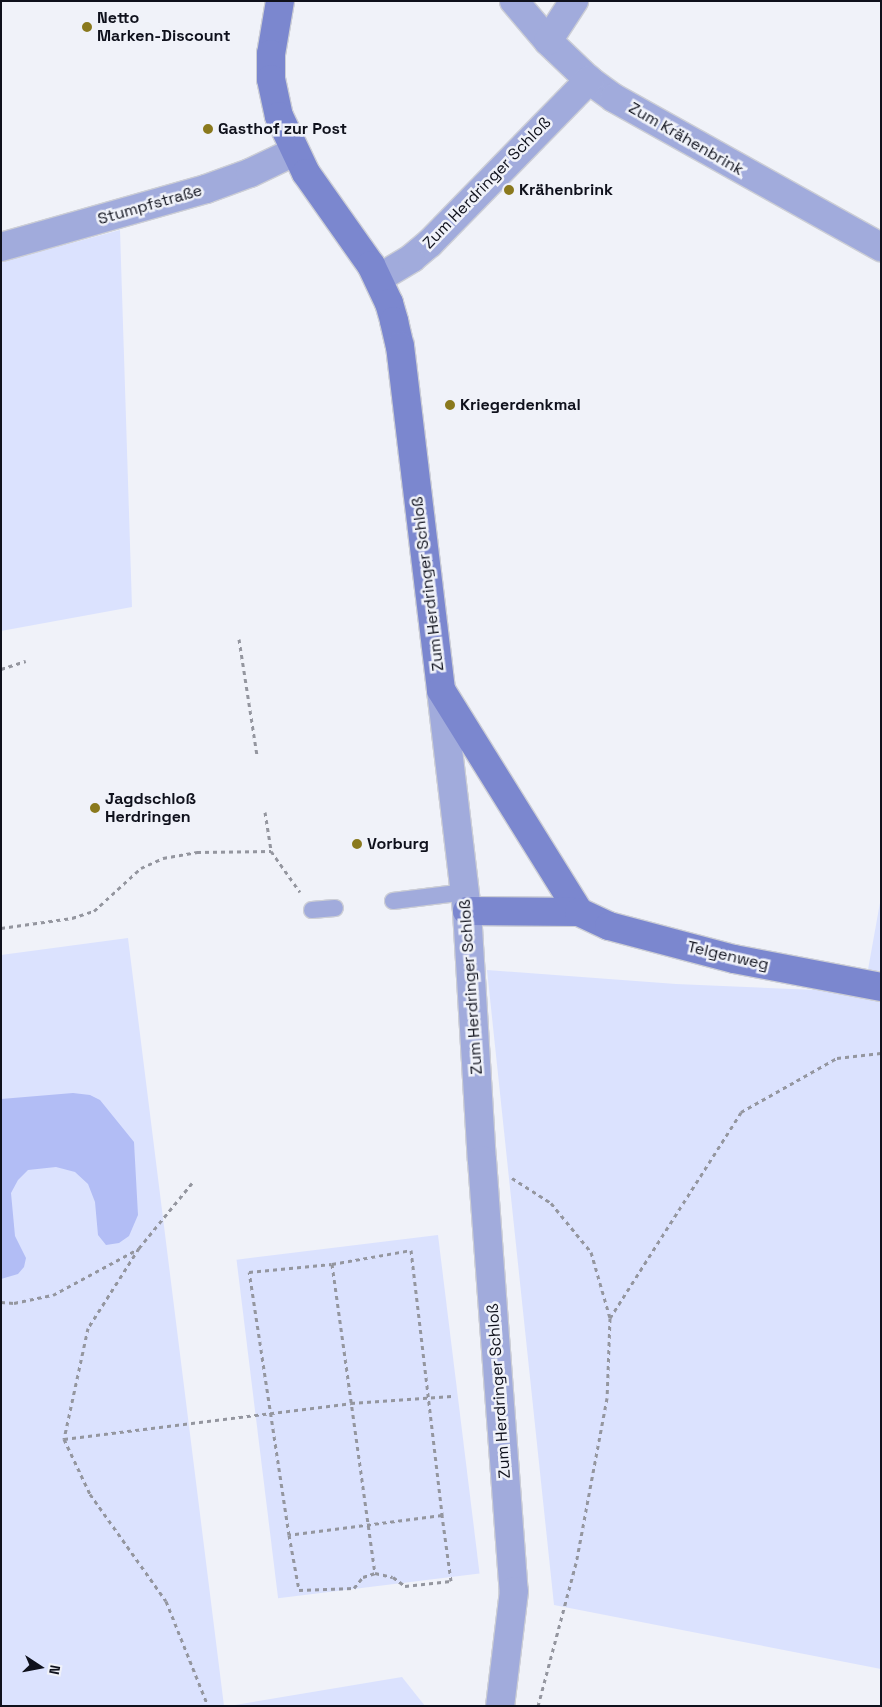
<!DOCTYPE html>
<html>
<head>
<meta charset="utf-8">
<style>
	body { margin:0 }
	#map { position:relative; width:882px; height:1707px; overflow:hidden; background:#f0f2f9; font-family:"Space Grotesk",sans-serif }
	div>[style] { position:absolute }
	.green>* { inset:0; background:#dbe2fe; transform-origin:0 0 }
	.water>* { inset:0; background:#b2bdf5 }
	.path>* { height:3px; margin-top:-1.5px; transform-origin:0; background:repeating-linear-gradient(90deg,#94969f 0 4px,transparent 0 8px) }
	.roads { filter:drop-shadow(1px 0 #ccced6) drop-shadow(-1px 0 #ccced6) drop-shadow(0 1px #ccced6) drop-shadow(0 -1px #ccced6) }
	.service>* { height:16px; margin:-8px; padding:0 8px; transform-origin:8px; border-radius:8px; background:#a1abdc }
	.minor>* { height:28px; margin:-14px; padding:0 14px; transform-origin:14px; border-radius:14px; background:#a1abdc }
	.tertiary>* { height:28px; margin:-14px; padding:0 14px; transform-origin:14px; border-radius:14px; background:#a1abdc }
	.secondary>* { height:28px; margin:-14px; padding:0 14px; transform-origin:14px; border-radius:14px; background:#7b87cf }
	.dots>* { width:14px; height:14px; translate:-50% -50%; box-sizing:border-box; border:2px solid #f0f2f9; border-radius:50% }
	span { translate:-50% -50%; white-space:nowrap; text-align:center; line-height:1.15; -webkit-text-stroke:5px #f0f2f9; paint-order:stroke }
	.poi-label { font-size:16px; color:#0f111c; font-weight:700 }
	.left { translate:0 -50%; text-align:left }
	.street-label { font-size:16px; color:#0f111c }
	.frame { position:absolute; inset:0; border:2px solid #0f111c; pointer-events:none }
	.north { position:absolute; left:15px; top:1642px; width:50px; height:50px; -webkit-text-stroke:4px #f0f2f9; paint-order:stroke; rotate:101deg; font-size:14px; font-weight:700; line-height:20px; text-align:center; color:#0f111c }
	.north::after { content:''; display:block; margin:auto; width:18px; height:22px; background:#0f111c; clip-path:polygon(50% 0,100% 100%,50% 72%,0 100%) }
</style>
</head>
<body>
<div id="map">
	<div class="green">
		<div style="clip-path:polygon(120px 230px,132px 607px,1px 631px,1px 262px)"></div>
		<div style="clip-path:polygon(881px 897px,881px 1669px,554px 1605px,487px 970px,676px 984px,864px 992px)"></div>
		<div style="clip-path:polygon(128px 938px,224px 1706px,1px 1706px,1px 955px)"></div>
		<div style="left:438px;top:1235px;width:341px;height:203px;rotate:83deg"></div>
		<div style="clip-path:polygon(402px 1677px,425px 1706px,229px 1706px)"></div>
	</div>
	<div class="water">
		<div style="clip-path:polygon(73px 1093px,90px 1095px,100px 1100px,134px 1142px,138px 1215px,129px 1236px,119px 1243px,106px 1245px,98px 1235px,95px 1202px,88px 1184px,75px 1172px,56px 1167px,28px 1170px,18px 1180px,11px 1193px,15px 1236px,26px 1258px,24px 1267px,18px 1274px,1px 1279px,1px 1099px)"></div>
	</div>
	<div class="path">
		<div style="left:239px;top:639px;width:117px;rotate:81.2deg"></div>
		<div style="left:1px;top:669px;width:26px;rotate:-18deg"></div>
		<div style="left:265px;top:812px;width:39px;rotate:81deg"></div>
		<div style="left:271px;top:851px;width:50px;rotate:54.7deg"></div>
		<div style="left:1px;top:928px;width:72px;rotate:-8deg"></div>
		<div style="left:72px;top:918px;width:23px;rotate:-18deg"></div>
		<div style="left:94px;top:911px;width:64px;rotate:-42.5deg"></div>
		<div style="left:141px;top:868px;width:24px;rotate:-24deg"></div>
		<div style="left:163px;top:858px;width:35px;rotate:-10deg"></div>
		<div style="left:197px;top:852px;width:74px;rotate:-0.8deg"></div>
		<div style="left:512px;top:1178px;width:46px;rotate:32.7deg"></div>
		<div style="left:551px;top:1203px;width:63px;rotate:50.8deg"></div>
		<div style="left:591px;top:1252px;width:69px;rotate:73.9deg"></div>
		<div style="left:610px;top:1318px;width:80px;rotate:92.1deg"></div>
		<div style="left:607px;top:1398px;width:168px;rotate:100.6deg"></div>
		<div style="left:576px;top:1563px;width:148px;rotate:104.9deg"></div>
		<div style="left:192px;top:1183px;width:84px;rotate:129.2deg"></div>
		<div style="left:139px;top:1248px;width:95px;rotate:122.5deg"></div>
		<div style="left:88px;top:1328px;width:114px;rotate:102.2deg"></div>
		<div style="left:64px;top:1439px;width:61px;rotate:64.7deg"></div>
		<div style="left:90px;top:1494px;width:131px;rotate:54.6deg"></div>
		<div style="left:166px;top:1601px;width:113px;rotate:68.2deg"></div>
		<div style="left:411px;top:1250px;width:267px;rotate:83.3deg"></div>
		<div style="left:442px;top:1515px;width:154px;rotate:172.6deg"></div>
		<div style="left:289px;top:1535px;width:266px;rotate:-98.6deg"></div>
		<div style="left:249px;top:1272px;width:83px;rotate:-5.5deg"></div>
		<div style="left:332px;top:1264px;width:80px;rotate:-10deg"></div>
		<div style="left:332px;top:1264px;width:312px;rotate:82.1deg"></div>
		<div style="left:1px;top:1302px;width:13px;rotate:4deg"></div>
		<div style="left:14px;top:1303px;width:40px;rotate:-12deg"></div>
		<div style="left:53px;top:1295px;width:97px;rotate:-28.4deg"></div>
		<div style="left:610px;top:1318px;width:244px;rotate:-57.5deg"></div>
		<div style="left:741px;top:1112px;width:110px;rotate:-29.4deg"></div>
		<div style="left:837px;top:1058px;width:44px;rotate:-6.5deg"></div>
		<div style="left:64px;top:1439px;width:289px;rotate:-7.1deg"></div>
		<div style="left:351px;top:1403px;width:101px;rotate:-4deg"></div>
		<div style="left:289px;top:1535px;width:56px;rotate:79.7deg"></div>
		<div style="left:299px;top:1590px;width:55px;rotate:-2.1deg"></div>
		<div style="left:354px;top:1588px;width:14px;rotate:-51deg"></div>
		<div style="left:363px;top:1577px;width:13px;rotate:-18deg"></div>
		<div style="left:375px;top:1573px;width:18px;rotate:13deg"></div>
		<div style="left:393px;top:1577px;width:15px;rotate:37deg"></div>
		<div style="left:405px;top:1586px;width:46px;rotate:-6.2deg"></div>
		<div style="left:451px;top:1581px;width:67px;rotate:-97.8deg"></div>
	</div>
	<div class="roads">
		<div class="service">
			<div style="left:393px;top:901px;width:73px;rotate:-7.1deg"></div>
			<div style="left:312px;top:910px;width:23px;rotate:-5deg"></div>
		</div>
		<div class="minor">
			<div style="left:514px;top:1px;width:52px;rotate:49.6deg"></div>
			<div style="left:548px;top:41px;width:57px;rotate:43.6deg"></div>
			<div style="left:589px;top:80px;width:31px;rotate:36deg"></div>
			<div style="left:614px;top:98px;width:306px;rotate:29.2deg"></div>
			<div style="left:548px;top:41px;width:48px;rotate:-57deg"></div>
			<div style="left:1px;top:247px;width:213px;rotate:-15.8deg"></div>
			<div style="left:206px;top:189px;width:47px;rotate:-20deg"></div>
			<div style="left:250px;top:173px;width:49px;rotate:-25.5deg"></div>
			<div style="left:379px;top:278px;width:39px;rotate:-31deg"></div>
			<div style="left:412px;top:258px;width:23px;rotate:-40deg"></div>
			<div style="left:430px;top:243px;width:228px;rotate:-45.7deg"></div>
		</div>
		<div class="tertiary">
			<div style="left:441px;top:690px;width:223px;rotate:83.3deg"></div>
			<div style="left:467px;top:911px;width:249px;rotate:86.6deg"></div>
			<div style="left:482px;top:1160px;width:432px;rotate:85.8deg"></div>
			<div style="left:514px;top:1591px;width:116px;rotate:96.9deg"></div>
		</div>
		<div class="secondary">
			<div style="left:280px;top:1px;width:54px;rotate:99.6deg"></div>
			<div style="left:271px;top:54px;width:25px;rotate:90deg"></div>
			<div style="left:271px;top:79px;width:38px;rotate:78deg"></div>
			<div style="left:279px;top:116px;width:63px;rotate:64.7deg"></div>
			<div style="left:306px;top:173px;width:113px;rotate:54.8deg"></div>
			<div style="left:371px;top:265px;width:42px;rotate:64.7deg"></div>
			<div style="left:389px;top:303px;width:19px;rotate:74deg"></div>
			<div style="left:394px;top:321px;width:26px;rotate:77deg"></div>
			<div style="left:400px;top:346px;width:346px;rotate:83.2deg"></div>
			<div style="left:441px;top:690px;width:261px;rotate:58.1deg"></div>
			<div style="left:467px;top:911px;width:112px;rotate:0.5deg"></div>
			<div style="left:579px;top:912px;width:33px;rotate:25deg"></div>
			<div style="left:609px;top:926px;width:129px;rotate:14.8deg"></div>
			<div style="left:734px;top:959px;width:150px;rotate:10.8deg"></div>
		</div>
	</div>
	<div class="dots">
		<div style="left:87px;top:27px;background:#8a791d"></div>
		<div style="left:208px;top:129px;background:#8a791d"></div>
		<div style="left:509px;top:190px;background:#8a791d"></div>
		<div style="left:450px;top:405px;background:#8a791d"></div>
		<div style="left:95px;top:808px;background:#8a791d"></div>
		<div style="left:357px;top:844px;background:#8a791d"></div>
	</div>
	<div class="poi-label">
		<span class="left" style="left:97px;top:27px">Netto<br>Marken-Discount</span>
		<span class="left" style="left:218px;top:129px">Gasthof zur Post</span>
		<span class="left" style="left:519px;top:190px">Krähenbrink</span>
		<span class="left" style="left:460px;top:405px">Kriegerdenkmal</span>
		<span class="left" style="left:105px;top:808px">Jagdschloß<br>Herdringen</span>
		<span class="left" style="left:367px;top:844px">Vorburg</span>
	</div>
	<div class="street-label">
		<span style="left:686px;top:139px;rotate:30deg">Zum Krähenbrink</span>
		<span style="left:487px;top:183px;rotate:-46deg">Zum Herdringer Schloß</span>
		<span style="left:150px;top:205px;rotate:-16deg">Stumpfstraße</span>
		<span style="left:428px;top:584px;rotate:-97deg">Zum Herdringer Schloß</span>
		<span style="left:728px;top:956px;rotate:13deg">Telgenweg</span>
		<span style="left:471px;top:987px;rotate:-94deg">Zum Herdringer Schloß</span>
		<span style="left:499px;top:1391px;rotate:-94deg">Zum Herdringer Schloß</span>
	</div>
	<div class="frame"></div>
	<div class="north">N</div>
</div>
</body>
</html>
